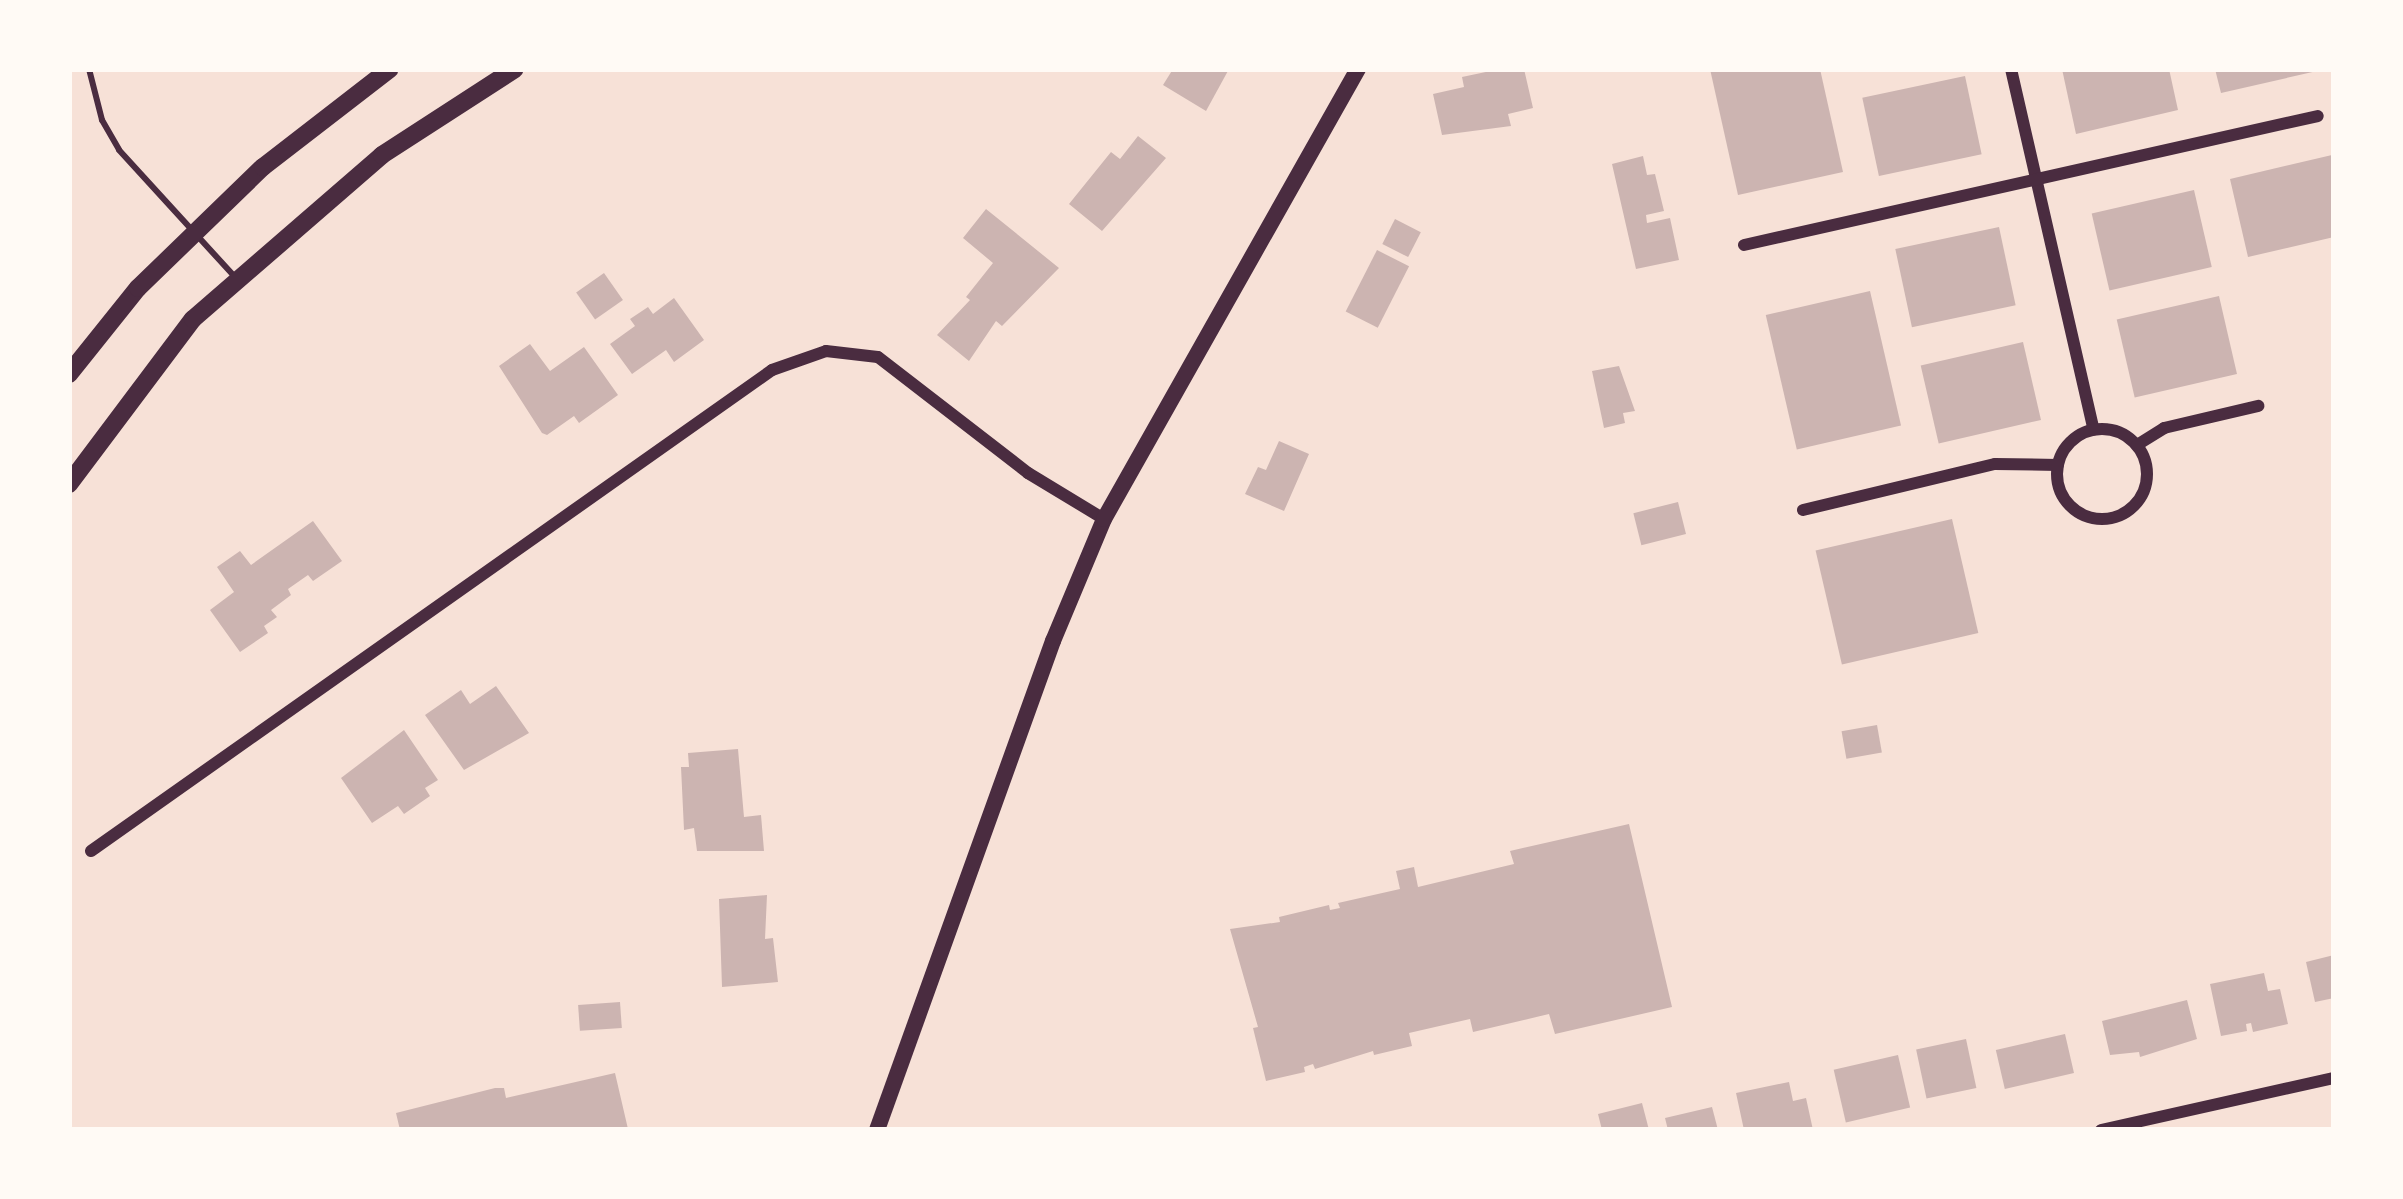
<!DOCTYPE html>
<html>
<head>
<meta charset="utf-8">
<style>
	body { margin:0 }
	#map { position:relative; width:2403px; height:1199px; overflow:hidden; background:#f7e1d7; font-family:"Open Sans",sans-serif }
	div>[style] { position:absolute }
	.building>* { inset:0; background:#ccb4b1; transform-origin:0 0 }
	.service>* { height:6px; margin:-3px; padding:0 3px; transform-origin:3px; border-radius:3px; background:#4a2c40 }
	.minor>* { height:12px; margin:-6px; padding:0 6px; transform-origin:6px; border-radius:6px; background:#4a2c40 }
	.minor>.ring { margin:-6px; padding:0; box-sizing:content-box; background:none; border:12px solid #4a2c40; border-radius:50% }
	.tertiary>* { height:16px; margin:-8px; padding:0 8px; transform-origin:8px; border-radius:8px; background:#4a2c40 }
	.secondary>* { height:18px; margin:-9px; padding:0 9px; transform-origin:9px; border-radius:9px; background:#4a2c40 }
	span { translate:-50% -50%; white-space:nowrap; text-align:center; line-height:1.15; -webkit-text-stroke:9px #fffaf5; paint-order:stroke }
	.frame { position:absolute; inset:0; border:72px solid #fffaf5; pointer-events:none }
</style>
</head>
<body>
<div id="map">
	<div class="building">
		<div style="clip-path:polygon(1173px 69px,1229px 69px,1206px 111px,1163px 85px)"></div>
		<div style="clip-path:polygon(1500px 69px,1524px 69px,1533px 108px,1508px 114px,1511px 126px,1442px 135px,1433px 94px,1464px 87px,1462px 77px)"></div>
		<div style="clip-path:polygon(1710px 69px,1820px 69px,1843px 172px,1738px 195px)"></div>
		<div style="clip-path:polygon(2062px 69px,2169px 69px,2178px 110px,2076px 134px)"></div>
		<div style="clip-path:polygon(2215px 69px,2317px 69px,2317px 71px,2221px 93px)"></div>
		<div style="left:1965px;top:76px;width:80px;height:105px;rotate:78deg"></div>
		<div style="clip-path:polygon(1138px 136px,1166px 158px,1102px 231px,1069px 204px,1111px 152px,1120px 159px)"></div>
		<div style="clip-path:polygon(2332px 155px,2334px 237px,2248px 257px,2230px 179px)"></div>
		<div style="clip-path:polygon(1643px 156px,1647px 175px,1655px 174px,1664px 211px,1646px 215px,1647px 223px,1670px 218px,1679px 260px,1636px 269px,1612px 164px)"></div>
		<div style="left:2194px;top:190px;width:79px;height:105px;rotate:77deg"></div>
		<div style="clip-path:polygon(986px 209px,1059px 268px,1002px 326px,996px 321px,969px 361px,937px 335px,970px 300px,966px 297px,993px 263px,963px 238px)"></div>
		<div style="left:1395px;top:219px;width:29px;height:28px;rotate:27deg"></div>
		<div style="left:1999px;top:227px;width:80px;height:106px;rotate:78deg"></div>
		<div style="left:1377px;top:250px;width:36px;height:69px;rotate:27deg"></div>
		<div style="left:604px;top:273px;width:33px;height:34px;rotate:55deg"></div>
		<div style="left:1870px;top:291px;width:138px;height:107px;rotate:77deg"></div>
		<div style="left:2219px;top:296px;width:80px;height:105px;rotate:77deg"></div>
		<div style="clip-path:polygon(674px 298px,704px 340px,674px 362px,666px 350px,632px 374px,610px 344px,635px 326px,630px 319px,648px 307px,653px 314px)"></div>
		<div style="left:2023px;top:342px;width:80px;height:105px;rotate:77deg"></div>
		<div style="clip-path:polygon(530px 344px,550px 371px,584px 347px,618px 395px,579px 423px,574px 416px,547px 435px,542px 433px,499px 366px)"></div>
		<div style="clip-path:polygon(1619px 366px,1635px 411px,1623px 413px,1625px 423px,1604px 428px,1592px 371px)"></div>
		<div style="clip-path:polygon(1279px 441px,1309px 454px,1284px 511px,1245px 494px,1258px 467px,1266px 470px)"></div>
		<div style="left:1678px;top:502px;width:33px;height:46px;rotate:76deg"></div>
		<div style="left:1952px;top:519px;width:117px;height:140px;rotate:77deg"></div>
		<div style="clip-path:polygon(313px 521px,342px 561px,313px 581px,308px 575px,288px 589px,291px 595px,271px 610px,277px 617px,264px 626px,268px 633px,240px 652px,210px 610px,234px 592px,217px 567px,240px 551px,251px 565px)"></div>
		<div style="clip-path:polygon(496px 686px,529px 733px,464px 770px,425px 715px,461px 690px,470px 704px)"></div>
		<div style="left:1877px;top:725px;width:28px;height:36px;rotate:80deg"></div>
		<div style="clip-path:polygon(404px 730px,438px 780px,425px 788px,430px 796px,404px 814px,398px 806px,372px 823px,341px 778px)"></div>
		<div style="clip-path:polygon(738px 749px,744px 817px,761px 815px,764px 851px,697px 851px,694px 828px,684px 830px,681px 767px,689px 767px,688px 753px)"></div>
		<div style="clip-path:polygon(1629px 824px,1672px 1007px,1555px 1034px,1549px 1014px,1473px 1032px,1470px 1019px,1409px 1033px,1412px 1046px,1374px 1055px,1373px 1051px,1315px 1069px,1313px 1064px,1304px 1067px,1305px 1072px,1266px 1081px,1253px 1028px,1258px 1027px,1230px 929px,1280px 922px,1279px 917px,1329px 905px,1330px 910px,1340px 908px,1338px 903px,1400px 889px,1396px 871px,1414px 867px,1418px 887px,1514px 864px,1510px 851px)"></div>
		<div style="clip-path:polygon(767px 895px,765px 939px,773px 938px,778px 982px,722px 987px,719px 899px)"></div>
		<div style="clip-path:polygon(2334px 955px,2334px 998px,2315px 1002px,2306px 962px)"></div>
		<div style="clip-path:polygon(2264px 973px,2268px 991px,2280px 989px,2288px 1024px,2253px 1032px,2251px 1023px,2246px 1024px,2247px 1031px,2221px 1036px,2210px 984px)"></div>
		<div style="clip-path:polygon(2187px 1000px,2197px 1039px,2140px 1057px,2139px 1052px,2110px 1055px,2102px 1021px)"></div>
		<div style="left:620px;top:1002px;width:26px;height:42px;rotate:86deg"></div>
		<div style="left:2065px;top:1034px;width:40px;height:71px;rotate:77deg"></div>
		<div style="left:1966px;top:1039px;width:50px;height:51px;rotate:78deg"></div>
		<div style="left:1898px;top:1055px;width:54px;height:66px;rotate:77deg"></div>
		<div style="clip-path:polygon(615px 1073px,628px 1129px,623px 1130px,400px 1130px,396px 1113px,495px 1088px,504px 1088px,506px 1098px)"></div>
		<div style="clip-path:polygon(1789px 1082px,1793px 1101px,1806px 1098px,1813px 1130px,1744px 1130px,1736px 1093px)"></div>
		<div style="clip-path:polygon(1642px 1103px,1649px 1130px,1602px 1130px,1598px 1114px)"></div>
		<div style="clip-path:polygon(1712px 1107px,1718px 1130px,1668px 1130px,1665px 1118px)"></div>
	</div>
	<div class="service">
		<div style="left:89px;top:69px;width:53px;rotate:75.7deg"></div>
		<div style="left:102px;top:120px;width:34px;rotate:60deg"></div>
		<div style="left:119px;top:150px;width:171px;rotate:47.6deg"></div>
	</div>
	<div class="minor">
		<div style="left:2011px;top:69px;width:370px;rotate:77.1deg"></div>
		<div style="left:1744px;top:245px;width:588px;rotate:-12.67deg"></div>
		<div class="ring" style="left:2057px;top:429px;width:78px;height:78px"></div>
		<div style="left:2137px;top:445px;width:32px;rotate:-32deg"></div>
		<div style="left:2164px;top:428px;width:97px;rotate:-13.2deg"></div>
		<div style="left:1803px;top:510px;width:197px;rotate:-13.5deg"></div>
		<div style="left:1995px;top:464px;width:63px;rotate:0.9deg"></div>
		<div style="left:91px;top:851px;width:834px;rotate:-35.23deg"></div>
		<div style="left:772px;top:370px;width:57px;rotate:-19.4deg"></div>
		<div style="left:826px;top:351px;width:52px;rotate:6.6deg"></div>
		<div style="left:878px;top:357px;width:190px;rotate:37.7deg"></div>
		<div style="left:1028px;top:473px;width:89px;rotate:31.2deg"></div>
		<div style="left:2101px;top:1130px;width:239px;rotate:-12.6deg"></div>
	</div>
	<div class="tertiary">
		<div style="left:877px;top:1130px;width:520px;rotate:-70.21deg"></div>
		<div style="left:1053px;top:641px;width:132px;rotate:-67.3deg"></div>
		<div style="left:1104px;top:519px;width:517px;rotate:-60.56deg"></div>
	</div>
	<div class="secondary">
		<div style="left:69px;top:374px;width:110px;rotate:-51.3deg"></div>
		<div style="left:138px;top:288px;width:174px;rotate:-44.1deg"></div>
		<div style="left:263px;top:167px;width:160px;rotate:-37.7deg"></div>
		<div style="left:69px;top:484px;width:206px;rotate:-53.1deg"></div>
		<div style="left:193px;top:319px;width:250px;rotate:-40.9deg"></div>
		<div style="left:382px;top:155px;width:158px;rotate:-32.9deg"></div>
	</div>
	<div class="frame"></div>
</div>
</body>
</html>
